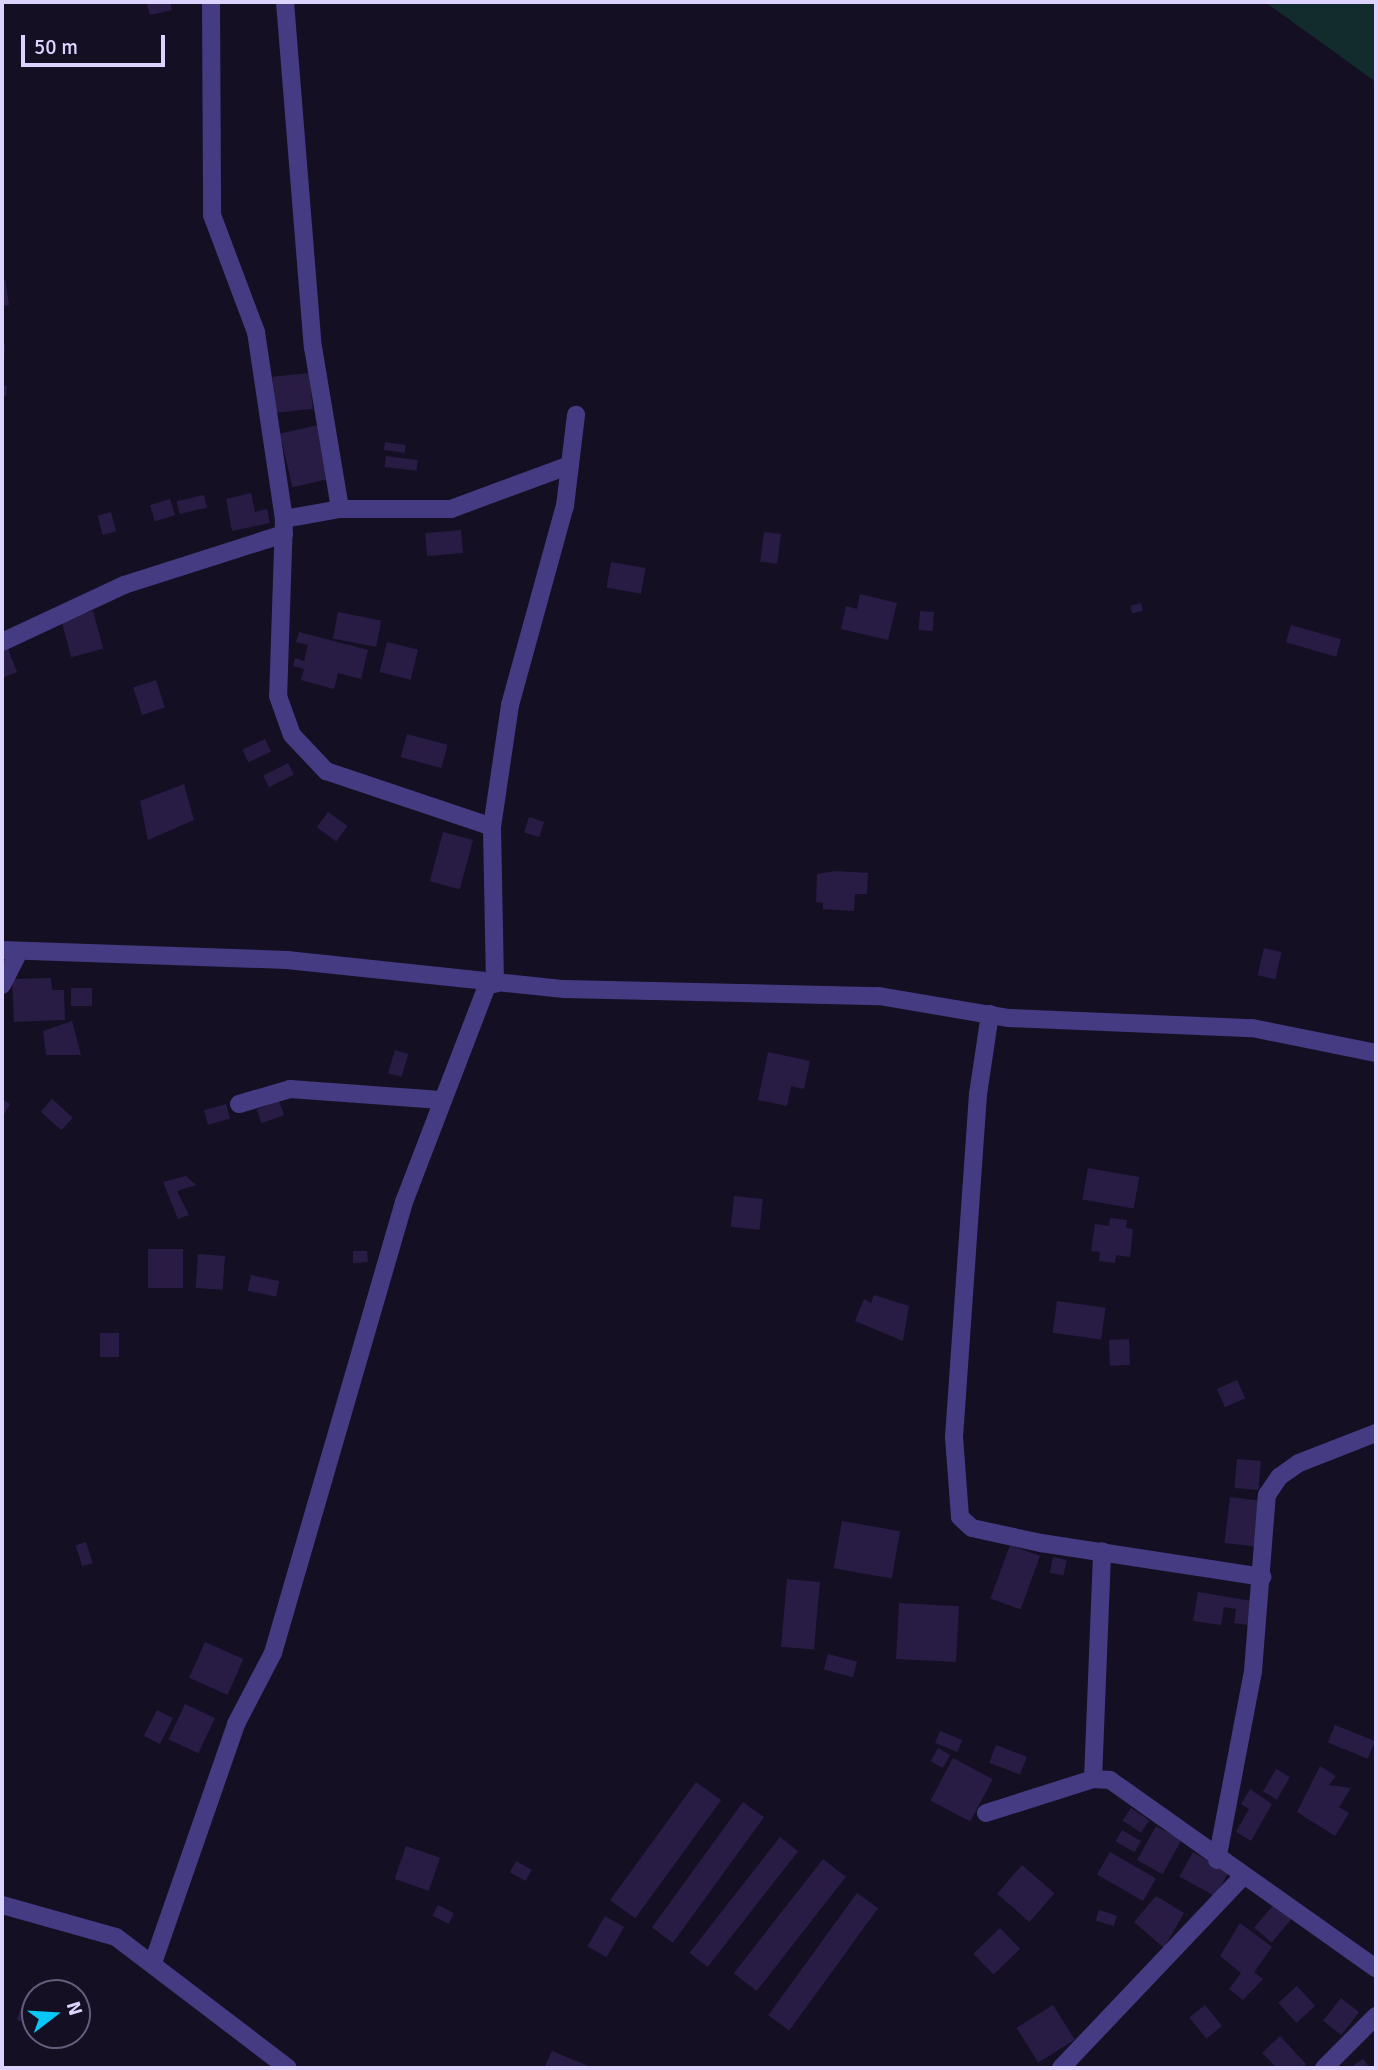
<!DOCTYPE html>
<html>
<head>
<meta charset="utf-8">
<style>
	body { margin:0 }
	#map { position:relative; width:1378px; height:2070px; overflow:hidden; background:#150f24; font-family:Signika,sans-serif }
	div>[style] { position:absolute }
	.green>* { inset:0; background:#122c2e }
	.building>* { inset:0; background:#281c45; transform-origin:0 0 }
	.minor>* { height:18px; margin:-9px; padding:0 9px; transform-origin:9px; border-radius:9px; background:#453b82 }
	span { translate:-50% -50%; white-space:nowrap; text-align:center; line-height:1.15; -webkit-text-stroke:5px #150f24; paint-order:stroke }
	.frame { position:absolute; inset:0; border:4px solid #dcd3fe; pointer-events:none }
	.north { position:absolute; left:21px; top:1979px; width:70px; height:70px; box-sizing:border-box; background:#150f24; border:2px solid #655d7b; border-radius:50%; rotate:73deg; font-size:19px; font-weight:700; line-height:28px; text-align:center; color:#dcd3fe }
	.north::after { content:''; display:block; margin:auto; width:24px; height:32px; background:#07c7f6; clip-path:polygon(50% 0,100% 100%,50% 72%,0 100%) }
	.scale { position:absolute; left:21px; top:35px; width:144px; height:32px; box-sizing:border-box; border:4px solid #dcd3fe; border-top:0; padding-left:9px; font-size:21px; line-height:24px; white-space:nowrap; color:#dcd3fe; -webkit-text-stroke:5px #150f24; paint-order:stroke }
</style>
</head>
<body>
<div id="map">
	<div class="green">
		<div style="clip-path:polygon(1265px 2px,1376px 2px,1376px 82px)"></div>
	</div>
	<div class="building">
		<div style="clip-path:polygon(146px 2px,170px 2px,172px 10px,150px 15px)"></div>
		<div style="clip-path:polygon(5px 279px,9px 305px,2px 306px,2px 280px)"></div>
		<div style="clip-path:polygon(2px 344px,5px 344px,4px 367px,2px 367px)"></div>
		<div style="left:309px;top:373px;width:36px;height:37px;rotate:84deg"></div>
		<div style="clip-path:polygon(2px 386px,7px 386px,6px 396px,2px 396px)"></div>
		<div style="left:318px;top:425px;width:55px;height:39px;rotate:77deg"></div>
		<div style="left:385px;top:442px;width:21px;height:8px;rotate:8deg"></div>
		<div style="left:386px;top:456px;width:32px;height:11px;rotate:7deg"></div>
		<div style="clip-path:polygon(251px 493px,255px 512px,267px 509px,270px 523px,232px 531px,226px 499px)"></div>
		<div style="left:204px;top:495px;width:13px;height:28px;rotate:77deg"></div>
		<div style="left:170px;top:499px;width:17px;height:21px;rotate:73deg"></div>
		<div style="left:111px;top:512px;width:20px;height:14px;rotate:75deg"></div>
		<div style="left:461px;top:530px;width:23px;height:36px;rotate:85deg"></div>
		<div style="left:764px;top:532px;width:17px;height:30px;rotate:7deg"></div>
		<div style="left:611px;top:562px;width:35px;height:26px;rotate:10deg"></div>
		<div style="clip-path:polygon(860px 594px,897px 603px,888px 640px,841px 629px,846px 606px,857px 609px)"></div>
		<div style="left:1141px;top:603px;width:8px;height:11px;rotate:76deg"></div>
		<div style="left:93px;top:611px;width:39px;height:33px;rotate:75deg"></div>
		<div style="left:920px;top:611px;width:14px;height:19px;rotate:4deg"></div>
		<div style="left:338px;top:612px;width:44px;height:27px;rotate:11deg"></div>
		<div style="left:1291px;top:625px;width:52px;height:18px;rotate:16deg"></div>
		<div style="clip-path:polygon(299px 632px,368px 650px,361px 679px,338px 673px,334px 689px,301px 680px,304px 669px,293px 666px,295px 658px,304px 661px,308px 645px,296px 642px)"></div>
		<div style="left:387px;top:642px;width:32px;height:31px;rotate:14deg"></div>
		<div style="clip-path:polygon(8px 649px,17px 672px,2px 678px,2px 652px)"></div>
		<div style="left:156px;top:680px;width:29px;height:24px;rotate:72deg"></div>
		<div style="left:407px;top:734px;width:42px;height:24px;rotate:15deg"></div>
		<div style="left:265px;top:739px;width:14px;height:25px;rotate:65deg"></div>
		<div style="left:288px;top:763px;width:13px;height:28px;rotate:63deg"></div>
		<div style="clip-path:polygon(184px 784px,194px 820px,148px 840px,140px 801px)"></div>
		<div style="left:328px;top:812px;width:24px;height:19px;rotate:36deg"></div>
		<div style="left:529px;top:817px;width:16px;height:16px;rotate:18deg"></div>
		<div style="left:443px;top:832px;width:31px;height:51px;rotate:15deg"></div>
		<div style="clip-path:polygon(836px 871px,868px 873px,867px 894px,855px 894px,854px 911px,823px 909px,823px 903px,816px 902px,817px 874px)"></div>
		<div style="left:1264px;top:948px;width:18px;height:28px;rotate:13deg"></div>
		<div style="clip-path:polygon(51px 978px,52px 990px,64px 990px,65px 1020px,14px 1022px,12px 979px)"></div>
		<div style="left:71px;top:988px;width:21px;height:18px"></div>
		<div style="clip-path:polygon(72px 1021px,81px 1055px,46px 1055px,43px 1031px)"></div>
		<div style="left:395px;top:1050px;width:14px;height:24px;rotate:17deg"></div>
		<div style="clip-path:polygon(768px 1052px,810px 1061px,804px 1089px,791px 1086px,787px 1106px,758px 1100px)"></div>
		<div style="clip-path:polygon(2px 1099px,10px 1104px,2px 1118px)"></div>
		<div style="left:52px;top:1099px;width:28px;height:17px;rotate:42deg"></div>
		<div style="left:279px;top:1101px;width:15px;height:24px;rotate:70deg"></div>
		<div style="left:226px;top:1104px;width:15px;height:23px;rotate:74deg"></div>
		<div style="left:1088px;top:1168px;width:52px;height:32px;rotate:10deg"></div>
		<div style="clip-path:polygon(186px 1176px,196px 1185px,177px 1191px,189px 1215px,178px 1219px,163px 1182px)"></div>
		<div style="left:734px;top:1196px;width:29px;height:31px;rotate:6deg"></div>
		<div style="clip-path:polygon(1110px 1218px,1127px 1220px,1126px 1228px,1133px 1229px,1130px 1257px,1116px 1255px,1115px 1263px,1099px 1261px,1100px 1252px,1091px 1251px,1095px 1224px,1109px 1226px)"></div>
		<div style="left:148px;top:1249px;width:35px;height:39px"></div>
		<div style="clip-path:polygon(353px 1251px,367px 1251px,368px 1262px,353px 1263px)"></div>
		<div style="left:198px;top:1254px;width:27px;height:34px;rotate:4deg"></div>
		<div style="left:251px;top:1275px;width:29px;height:16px;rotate:12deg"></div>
		<div style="clip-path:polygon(874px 1295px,909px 1306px,903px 1341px,855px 1321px,864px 1299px,871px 1303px)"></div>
		<div style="left:1057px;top:1301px;width:49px;height:32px;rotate:8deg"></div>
		<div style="left:100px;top:1333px;width:19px;height:24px"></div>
		<div style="left:1129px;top:1339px;width:26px;height:20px;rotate:88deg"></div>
		<div style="left:1237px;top:1380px;width:20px;height:22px;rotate:66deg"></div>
		<div style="left:1237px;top:1459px;width:24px;height:29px;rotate:5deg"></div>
		<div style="left:1230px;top:1497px;width:31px;height:46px;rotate:7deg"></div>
		<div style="left:842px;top:1521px;width:59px;height:48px;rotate:10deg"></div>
		<div style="left:86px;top:1542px;width:22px;height:11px;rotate:72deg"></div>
		<div style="left:1010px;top:1545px;width:32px;height:57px;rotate:20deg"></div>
		<div style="left:1053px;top:1557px;width:14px;height:16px;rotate:12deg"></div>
		<div style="left:787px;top:1579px;width:33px;height:68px;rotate:5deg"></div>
		<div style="clip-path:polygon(1198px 1592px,1252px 1601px,1249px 1625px,1234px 1623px,1236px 1609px,1224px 1607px,1221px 1625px,1193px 1621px)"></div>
		<div style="left:899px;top:1603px;width:60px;height:56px;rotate:3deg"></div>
		<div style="left:205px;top:1642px;width:42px;height:39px;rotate:24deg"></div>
		<div style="left:828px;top:1654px;width:30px;height:16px;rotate:15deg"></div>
		<div style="left:185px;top:1704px;width:33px;height:39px;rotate:25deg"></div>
		<div style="left:157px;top:1710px;width:18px;height:29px;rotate:27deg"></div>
		<div style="left:1335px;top:1725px;width:43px;height:19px;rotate:22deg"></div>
		<div style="left:940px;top:1731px;width:24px;height:13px;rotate:22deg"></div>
		<div style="left:996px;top:1745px;width:33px;height:19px;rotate:21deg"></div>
		<div style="left:938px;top:1748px;width:14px;height:15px;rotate:30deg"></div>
		<div style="left:953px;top:1758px;width:45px;height:48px;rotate:28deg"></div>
		<div style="clip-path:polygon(1320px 1766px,1336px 1776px,1329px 1785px,1351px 1788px,1339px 1807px,1349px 1813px,1335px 1836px,1297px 1812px)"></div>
		<div style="left:1276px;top:1769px;width:16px;height:26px;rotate:30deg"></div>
		<div style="left:696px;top:1782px;width:31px;height:146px;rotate:36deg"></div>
		<div style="clip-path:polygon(1250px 1789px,1272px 1804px,1251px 1841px,1236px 1832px,1249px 1809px,1241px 1804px)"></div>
		<div style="left:743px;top:1802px;width:26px;height:155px;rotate:36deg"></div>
		<div style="left:1131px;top:1808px;width:22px;height:15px;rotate:34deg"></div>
		<div style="left:1156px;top:1826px;width:29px;height:39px;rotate:29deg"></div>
		<div style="left:1122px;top:1830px;width:22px;height:13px;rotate:30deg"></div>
		<div style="left:780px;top:1837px;width:23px;height:147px;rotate:38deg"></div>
		<div style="left:406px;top:1846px;width:36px;height:35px;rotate:19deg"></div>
		<div style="left:1110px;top:1852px;width:53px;height:26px;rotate:30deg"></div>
		<div style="left:1193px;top:1852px;width:41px;height:28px;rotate:29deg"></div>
		<div style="left:823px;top:1859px;width:29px;height:145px;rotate:38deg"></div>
		<div style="left:516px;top:1861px;width:18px;height:13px;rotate:29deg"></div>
		<div style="left:1022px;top:1865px;width:43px;height:38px;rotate:41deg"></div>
		<div style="left:857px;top:1893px;width:26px;height:151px;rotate:36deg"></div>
		<div style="clip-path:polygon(1156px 1896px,1184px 1913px,1164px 1948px,1134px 1922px)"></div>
		<div style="left:1274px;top:1904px;width:23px;height:31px;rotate:40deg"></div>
		<div style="left:438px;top:1905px;width:18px;height:12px;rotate:27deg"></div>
		<div style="left:1099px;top:1910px;width:19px;height:11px;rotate:18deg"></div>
		<div style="left:605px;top:1916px;width:22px;height:35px;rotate:30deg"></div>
		<div style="clip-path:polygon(1240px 1923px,1272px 1947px,1254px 1972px,1263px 1979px,1243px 2000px,1229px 1989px,1241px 1973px,1220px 1956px)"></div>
		<div style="left:1000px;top:1928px;width:29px;height:37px;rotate:46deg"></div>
		<div style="left:1297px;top:1986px;width:27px;height:25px;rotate:48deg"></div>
		<div style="left:1341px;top:1998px;width:23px;height:29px;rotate:38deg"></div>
		<div style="clip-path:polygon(22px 2005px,35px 2010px,35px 2026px,17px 2020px)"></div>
		<div style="left:1053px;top:2005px;width:41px;height:43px;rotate:58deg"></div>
		<div style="left:1205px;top:2005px;width:27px;height:20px;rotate:51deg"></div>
		<div style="clip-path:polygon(36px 2035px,59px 2035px,55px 2047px,34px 2040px)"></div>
		<div style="clip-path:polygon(1280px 2036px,1306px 2064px,1302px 2068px,1277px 2068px,1262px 2053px)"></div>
		<div style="clip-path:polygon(552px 2051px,593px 2068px,544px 2068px)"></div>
		<div style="clip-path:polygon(1363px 2059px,1370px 2068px,1350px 2068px)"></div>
	</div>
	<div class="minor">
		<div style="left:211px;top:2px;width:213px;rotate:89.7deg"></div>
		<div style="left:212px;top:215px;width:125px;rotate:69.4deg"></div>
		<div style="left:256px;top:332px;width:189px;rotate:81.5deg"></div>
		<div style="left:284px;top:519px;width:177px;rotate:91.9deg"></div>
		<div style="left:278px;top:696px;width:41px;rotate:70.3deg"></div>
		<div style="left:292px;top:735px;width:50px;rotate:46.6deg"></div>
		<div style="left:326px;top:771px;width:175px;rotate:18.6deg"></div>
		<div style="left:285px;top:2px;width:346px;rotate:85.4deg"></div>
		<div style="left:313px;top:347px;width:164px;rotate:80.5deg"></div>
		<div style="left:284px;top:519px;width:57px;rotate:-10.1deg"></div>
		<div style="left:340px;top:509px;width:111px"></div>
		<div style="left:451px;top:509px;width:127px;rotate:-20.3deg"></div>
		<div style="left:2px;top:642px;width:135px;rotate:-25deg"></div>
		<div style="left:124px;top:585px;width:168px;rotate:-17.7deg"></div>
		<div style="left:2px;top:950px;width:285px;rotate:2deg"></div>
		<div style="left:287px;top:960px;width:279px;rotate:6deg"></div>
		<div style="left:564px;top:989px;width:315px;rotate:1.3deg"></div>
		<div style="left:879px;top:996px;width:132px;rotate:9.6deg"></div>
		<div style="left:1009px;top:1018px;width:243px;rotate:2.4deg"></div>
		<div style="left:1252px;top:1028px;width:126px;rotate:11.4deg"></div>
		<div style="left:495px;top:984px;width:157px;rotate:-91.1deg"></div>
		<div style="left:492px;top:827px;width:123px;rotate:-81.6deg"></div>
		<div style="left:510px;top:705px;width:206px;rotate:-74.6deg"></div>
		<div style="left:565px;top:506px;width:92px;rotate:-83.1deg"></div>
		<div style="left:2px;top:985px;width:38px;rotate:-63deg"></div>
		<div style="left:990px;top:1014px;width:81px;rotate:98.5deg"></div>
		<div style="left:978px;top:1094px;width:344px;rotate:94deg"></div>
		<div style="left:954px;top:1437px;width:80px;rotate:85.7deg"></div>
		<div style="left:960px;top:1517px;width:16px;rotate:43deg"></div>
		<div style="left:972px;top:1528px;width:71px;rotate:12.3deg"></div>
		<div style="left:1041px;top:1543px;width:224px;rotate:8.7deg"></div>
		<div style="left:239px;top:1104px;width:53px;rotate:-16.4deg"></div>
		<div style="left:290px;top:1089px;width:151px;rotate:4.2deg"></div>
		<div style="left:1093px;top:1779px;width:228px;rotate:-87.7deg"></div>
		<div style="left:986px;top:1813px;width:112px;rotate:-17.6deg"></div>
		<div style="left:1093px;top:1779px;width:17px;rotate:3deg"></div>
		<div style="left:1110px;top:1780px;width:326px;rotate:35.3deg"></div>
		<div style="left:1217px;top:1860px;width:192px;rotate:-79.2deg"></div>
		<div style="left:1253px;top:1671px;width:177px;rotate:-85.5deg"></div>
		<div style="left:1267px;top:1495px;width:22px;rotate:-56deg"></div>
		<div style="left:1279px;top:1477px;width:24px;rotate:-35deg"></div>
		<div style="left:1299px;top:1463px;width:83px;rotate:-21.3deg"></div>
		<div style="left:2px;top:1905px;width:118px;rotate:15.7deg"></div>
		<div style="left:116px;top:1937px;width:216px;rotate:37.3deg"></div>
		<div style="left:154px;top:1960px;width:250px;rotate:-70.8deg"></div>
		<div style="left:236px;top:1724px;width:80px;rotate:-62.5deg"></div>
		<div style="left:273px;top:1653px;width:470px;rotate:-73.8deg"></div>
		<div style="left:404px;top:1202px;width:235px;rotate:-69deg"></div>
		<div style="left:1061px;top:2068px;width:262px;rotate:-46.5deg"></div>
		<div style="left:1324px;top:2068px;width:74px;rotate:-45deg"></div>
	</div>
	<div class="frame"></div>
	<div class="north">N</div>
	<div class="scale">50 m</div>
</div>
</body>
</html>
